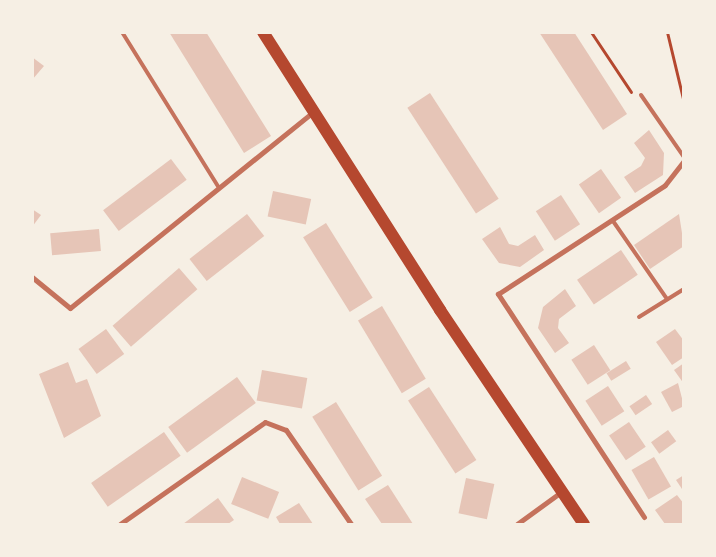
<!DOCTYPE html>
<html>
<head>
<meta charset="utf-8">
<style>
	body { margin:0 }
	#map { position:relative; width:716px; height:557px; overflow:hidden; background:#f6efe4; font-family:Montserrat,sans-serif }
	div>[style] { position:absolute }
	.building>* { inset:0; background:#e6c5b7; transform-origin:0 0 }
	.path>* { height:3px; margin:-1.5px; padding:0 1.5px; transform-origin:1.5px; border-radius:1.5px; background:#b5482f }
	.service>* { height:4px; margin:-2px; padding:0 2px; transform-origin:2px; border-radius:2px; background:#c5725c }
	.minor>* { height:5px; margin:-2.5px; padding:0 2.5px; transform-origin:2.5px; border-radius:2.5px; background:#c5725c }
	.primary>* { height:12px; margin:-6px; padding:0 6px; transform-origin:6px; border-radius:6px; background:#b5482f }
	span { translate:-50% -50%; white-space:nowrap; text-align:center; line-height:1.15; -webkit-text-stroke:5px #f6efe4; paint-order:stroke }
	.frame { position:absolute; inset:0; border:34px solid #f6efe4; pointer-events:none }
</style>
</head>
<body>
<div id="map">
	<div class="building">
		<div style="clip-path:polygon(169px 32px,206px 32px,271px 136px,244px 153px)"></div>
		<div style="clip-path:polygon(539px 32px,574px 32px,627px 114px,603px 130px)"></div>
		<div style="clip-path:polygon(32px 57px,44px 66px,32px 80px)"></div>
		<div style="left:430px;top:93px;width:126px;height:27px;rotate:57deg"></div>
		<div style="clip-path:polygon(649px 130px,664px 153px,663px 175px,635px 193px,624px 177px,641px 166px,645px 158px,634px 143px)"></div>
		<div style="left:171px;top:159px;width:26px;height:85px;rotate:53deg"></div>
		<div style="left:601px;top:169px;width:35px;height:27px;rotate:55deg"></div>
		<div style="left:273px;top:191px;width:39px;height:26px;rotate:12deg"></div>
		<div style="left:561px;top:195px;width:35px;height:30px;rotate:57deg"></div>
		<div style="clip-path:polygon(32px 209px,41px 215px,32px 227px)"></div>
		<div style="left:247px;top:214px;width:28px;height:73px;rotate:52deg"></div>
		<div style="clip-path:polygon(679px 214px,684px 246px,650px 269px,634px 245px)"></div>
		<div style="left:326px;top:223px;width:88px;height:27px;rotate:58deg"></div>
		<div style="clip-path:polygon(500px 227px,509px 244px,518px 246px,535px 235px,544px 250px,520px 267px,499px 263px,482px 239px)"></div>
		<div style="left:99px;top:229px;width:22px;height:49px;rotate:85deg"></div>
		<div style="left:621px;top:250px;width:30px;height:53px;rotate:56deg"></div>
		<div style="left:179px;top:268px;width:28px;height:88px;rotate:49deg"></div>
		<div style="clip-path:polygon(565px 289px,576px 306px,559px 319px,558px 328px,569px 343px,555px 353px,538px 328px,543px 307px)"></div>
		<div style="left:382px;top:306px;width:85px;height:28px;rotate:59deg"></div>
		<div style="left:106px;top:329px;width:31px;height:34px;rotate:54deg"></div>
		<div style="clip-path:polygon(675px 329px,684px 341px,684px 357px,672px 365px,656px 342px)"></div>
		<div style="left:594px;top:345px;width:30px;height:27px;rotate:57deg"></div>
		<div style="left:626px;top:361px;width:9px;height:23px;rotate:58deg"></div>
		<div style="clip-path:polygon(68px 362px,76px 383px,87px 379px,101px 416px,64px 438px,39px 374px)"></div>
		<div style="clip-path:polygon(684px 363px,684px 384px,674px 370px)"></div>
		<div style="left:262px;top:370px;width:46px;height:31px;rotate:10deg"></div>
		<div style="left:237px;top:377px;width:32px;height:85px;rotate:54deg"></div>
		<div style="clip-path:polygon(678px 383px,684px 406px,672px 412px,661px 392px)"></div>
		<div style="left:608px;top:386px;width:30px;height:27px;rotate:57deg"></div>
		<div style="left:429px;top:387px;width:87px;height:25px;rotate:57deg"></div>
		<div style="left:646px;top:395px;width:11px;height:20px;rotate:56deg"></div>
		<div style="left:336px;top:402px;width:87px;height:28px;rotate:58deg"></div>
		<div style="left:629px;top:422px;width:30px;height:24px;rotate:56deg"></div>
		<div style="left:668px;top:430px;width:14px;height:21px;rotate:54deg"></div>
		<div style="left:164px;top:432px;width:29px;height:89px;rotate:55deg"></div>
		<div style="left:654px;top:457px;width:34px;height:26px;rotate:60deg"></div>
		<div style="clip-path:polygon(684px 475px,684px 492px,676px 480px)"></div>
		<div style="left:242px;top:477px;width:40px;height:29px;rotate:22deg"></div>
		<div style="left:466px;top:478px;width:29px;height:36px;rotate:12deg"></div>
		<div style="clip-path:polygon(388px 485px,413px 524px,382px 524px,365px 499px)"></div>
		<div style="clip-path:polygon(677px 495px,684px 504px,684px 524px,665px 524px,655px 510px)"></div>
		<div style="clip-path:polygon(218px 498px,234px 520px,228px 524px,183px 524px)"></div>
		<div style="clip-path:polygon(299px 503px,313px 524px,280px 524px,276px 517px)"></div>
	</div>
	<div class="path">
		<div style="left:591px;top:32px;width:72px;rotate:56.3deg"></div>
		<div style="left:667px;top:32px;width:73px;rotate:76.5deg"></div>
	</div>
	<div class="service">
		<div style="left:122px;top:32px;width:184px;rotate:58.1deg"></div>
		<div style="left:641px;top:95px;width:75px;rotate:55.3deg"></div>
		<div style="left:613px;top:221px;width:95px;rotate:55.3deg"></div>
		<div style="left:639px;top:317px;width:53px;rotate:-31.9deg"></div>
	</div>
	<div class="minor">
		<div style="left:32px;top:277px;width:49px;rotate:39.2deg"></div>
		<div style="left:70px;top:308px;width:312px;rotate:-38.9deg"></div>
		<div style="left:644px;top:517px;width:267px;rotate:-123.2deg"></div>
		<div style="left:498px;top:294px;width:199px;rotate:-33.1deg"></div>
		<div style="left:665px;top:185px;width:31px;rotate:-52deg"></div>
		<div style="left:120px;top:524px;width:177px;rotate:-35.1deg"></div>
		<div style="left:265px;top:422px;width:22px;rotate:21deg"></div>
		<div style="left:286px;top:430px;width:114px;rotate:55.3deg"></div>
		<div style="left:517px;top:524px;width:54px;rotate:-36deg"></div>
	</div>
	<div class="primary">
		<div style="left:263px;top:32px;width:330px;rotate:57.5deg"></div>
		<div style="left:440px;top:310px;width:258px;rotate:56.1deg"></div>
	</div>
	<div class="frame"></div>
</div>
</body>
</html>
